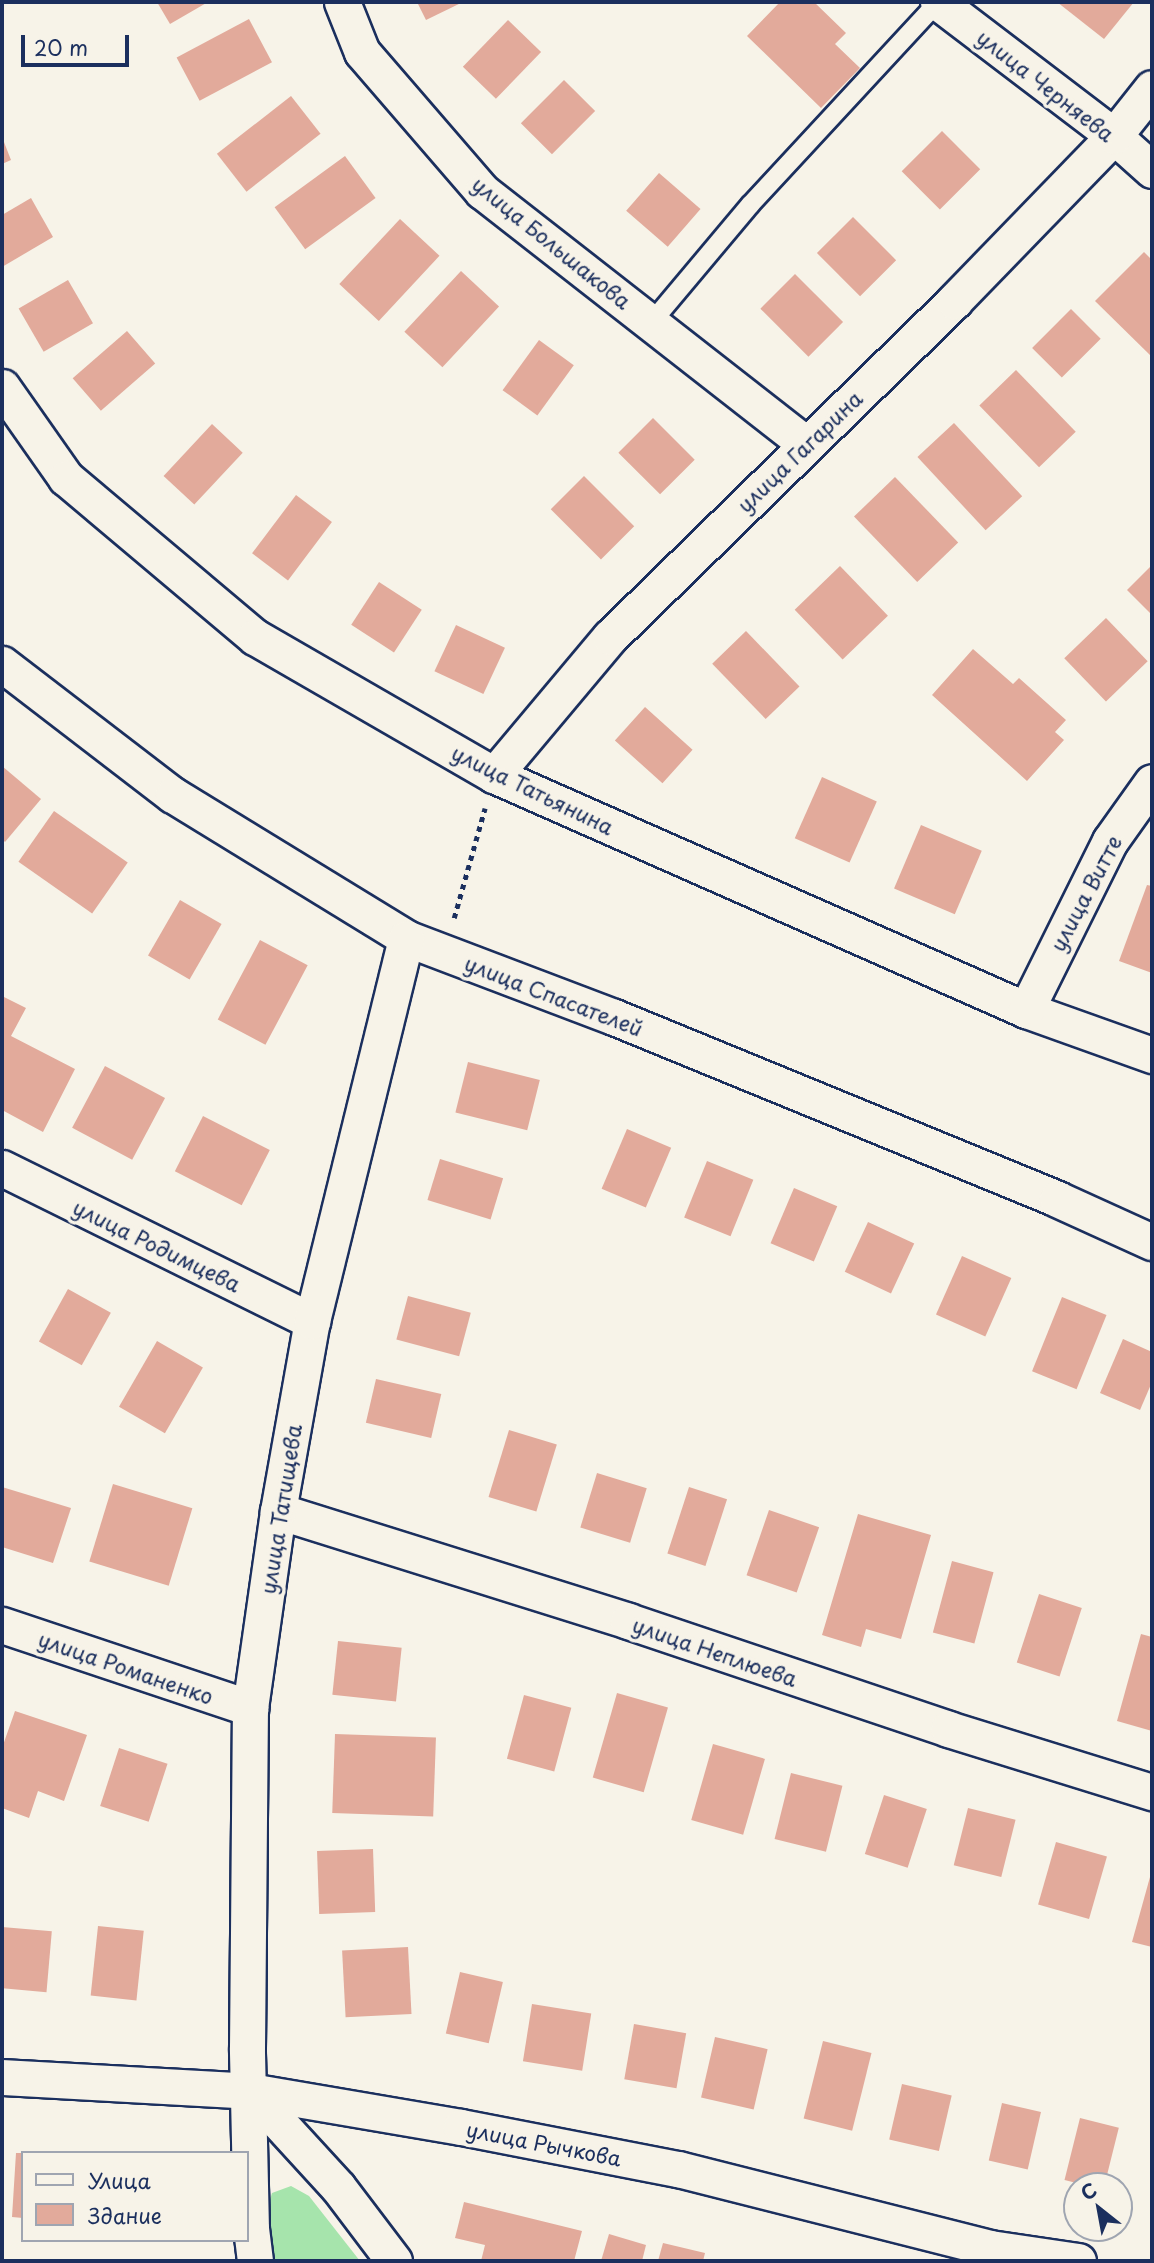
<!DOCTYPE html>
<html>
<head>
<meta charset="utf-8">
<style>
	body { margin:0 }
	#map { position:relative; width:1154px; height:2263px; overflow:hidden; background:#f7f3e8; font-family:"Playpen Sans",sans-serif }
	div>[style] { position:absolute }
	.green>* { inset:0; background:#a6e4ac }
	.building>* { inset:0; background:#e2aa9b; transform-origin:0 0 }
	.path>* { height:4.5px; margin-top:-2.25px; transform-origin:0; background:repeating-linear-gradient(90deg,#1b2f5e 0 5px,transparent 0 10px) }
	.roads { filter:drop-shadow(2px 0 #1b2f5e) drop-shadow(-2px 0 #1b2f5e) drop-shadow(0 2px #1b2f5e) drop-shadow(0 -2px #1b2f5e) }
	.service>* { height:18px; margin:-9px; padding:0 9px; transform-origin:9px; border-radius:9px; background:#f7f3e8 }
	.minor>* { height:35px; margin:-17.5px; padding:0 17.5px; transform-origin:17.5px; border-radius:17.5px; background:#f7f3e8 }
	span { translate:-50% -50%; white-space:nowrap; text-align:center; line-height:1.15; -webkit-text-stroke:7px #f7f3e8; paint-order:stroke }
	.street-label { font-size:21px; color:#1b2f5e }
	.frame { position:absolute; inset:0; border:4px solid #1b2f5e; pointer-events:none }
	.legend { position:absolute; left:21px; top:2151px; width:228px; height:91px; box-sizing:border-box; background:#f7f3e8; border:2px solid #9fa5b1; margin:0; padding:9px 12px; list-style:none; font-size:21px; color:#1b2f5e }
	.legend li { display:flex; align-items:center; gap:14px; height:35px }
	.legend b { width:35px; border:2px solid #9fa5b1 }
	.north { position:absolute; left:1063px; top:2172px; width:70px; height:70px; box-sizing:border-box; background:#f7f3e8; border:2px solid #9fa5b1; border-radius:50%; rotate:329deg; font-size:19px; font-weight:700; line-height:28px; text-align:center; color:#1b2f5e }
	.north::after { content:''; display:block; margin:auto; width:24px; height:32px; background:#1b2f5e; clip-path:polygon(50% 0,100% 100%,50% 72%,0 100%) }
	.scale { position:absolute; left:21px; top:35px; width:108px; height:32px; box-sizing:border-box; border:4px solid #1b2f5e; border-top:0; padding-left:9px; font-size:21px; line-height:24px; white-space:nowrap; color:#1b2f5e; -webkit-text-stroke:5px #f7f3e8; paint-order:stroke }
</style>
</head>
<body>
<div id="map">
	<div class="green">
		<div style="clip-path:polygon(291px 2186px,309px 2196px,360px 2261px,271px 2261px,266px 2213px,272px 2193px)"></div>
	</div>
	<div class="building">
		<div style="clip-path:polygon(157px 2px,208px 2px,170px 24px)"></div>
		<div style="clip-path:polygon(417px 2px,463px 2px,426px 20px)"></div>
		<div style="clip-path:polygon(780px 2px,814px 2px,846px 33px,835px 44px,860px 68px,821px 108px,747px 36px)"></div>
		<div style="clip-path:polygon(1057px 2px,1134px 2px,1104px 39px)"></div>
		<div style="left:249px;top:19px;width:49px;height:82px;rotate:62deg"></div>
		<div style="left:508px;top:20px;width:46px;height:65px;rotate:44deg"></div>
		<div style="left:564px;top:80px;width:44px;height:61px;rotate:45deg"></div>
		<div style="left:291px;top:96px;width:48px;height:94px;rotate:52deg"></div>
		<div style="left:942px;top:131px;width:54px;height:57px;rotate:45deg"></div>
		<div style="clip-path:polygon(2px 137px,11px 160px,2px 164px)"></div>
		<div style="left:345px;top:156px;width:52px;height:87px;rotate:54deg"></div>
		<div style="left:659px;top:173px;width:55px;height:50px;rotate:41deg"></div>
		<div style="clip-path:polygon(31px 198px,53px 237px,2px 267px,2px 215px)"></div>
		<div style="left:853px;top:217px;width:61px;height:51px;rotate:45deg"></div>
		<div style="left:400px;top:219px;width:54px;height:89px;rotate:43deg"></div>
		<div style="clip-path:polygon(1144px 252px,1152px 260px,1152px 357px,1095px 301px)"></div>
		<div style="left:461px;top:271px;width:52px;height:83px;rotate:43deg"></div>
		<div style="left:795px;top:274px;width:68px;height:49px;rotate:45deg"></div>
		<div style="left:68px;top:280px;width:50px;height:57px;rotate:60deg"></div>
		<div style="left:1071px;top:309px;width:42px;height:55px;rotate:45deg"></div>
		<div style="left:127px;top:331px;width:43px;height:72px;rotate:49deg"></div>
		<div style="left:539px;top:340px;width:43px;height:62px;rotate:36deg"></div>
		<div style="left:1016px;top:370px;width:86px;height:51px;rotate:46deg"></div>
		<div style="left:653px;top:418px;width:59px;height:49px;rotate:45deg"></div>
		<div style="left:954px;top:423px;width:100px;height:50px;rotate:47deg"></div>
		<div style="left:212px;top:424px;width:42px;height:71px;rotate:43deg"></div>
		<div style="left:584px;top:476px;width:71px;height:47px;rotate:45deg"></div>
		<div style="left:895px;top:477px;width:91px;height:57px;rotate:46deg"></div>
		<div style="left:296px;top:495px;width:45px;height:73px;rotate:37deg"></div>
		<div style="clip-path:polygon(1152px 565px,1152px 615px,1127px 590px)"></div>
		<div style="left:840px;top:566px;width:69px;height:63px;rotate:46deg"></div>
		<div style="left:379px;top:582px;width:51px;height:51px;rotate:33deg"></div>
		<div style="left:1106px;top:618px;width:60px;height:58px;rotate:46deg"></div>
		<div style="left:456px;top:625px;width:54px;height:51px;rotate:25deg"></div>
		<div style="left:746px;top:631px;width:77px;height:47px;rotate:46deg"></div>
		<div style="clip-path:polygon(973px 649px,1013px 684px,1019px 678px,1066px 720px,1055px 732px,1064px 740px,1027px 781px,932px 695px)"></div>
		<div style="left:645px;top:707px;width:64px;height:45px;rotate:42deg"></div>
		<div style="clip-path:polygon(2px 766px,41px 799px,5px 842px,2px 839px)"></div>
		<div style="left:822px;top:777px;width:60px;height:67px;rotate:24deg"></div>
		<div style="left:54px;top:811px;width:90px;height:62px;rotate:35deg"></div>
		<div style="left:921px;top:825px;width:66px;height:69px;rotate:23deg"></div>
		<div style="clip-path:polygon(1147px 885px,1152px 886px,1152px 973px,1119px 961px)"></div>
		<div style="left:180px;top:900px;width:48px;height:64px;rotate:30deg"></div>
		<div style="left:260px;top:940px;width:54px;height:90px;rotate:28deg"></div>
		<div style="clip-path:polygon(2px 996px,26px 1008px,11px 1036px,75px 1069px,43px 1132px,2px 1110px)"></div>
		<div style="left:468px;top:1062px;width:74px;height:52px;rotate:14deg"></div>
		<div style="left:105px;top:1066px;width:68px;height:70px;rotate:28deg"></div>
		<div style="left:203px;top:1116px;width:75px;height:62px;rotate:27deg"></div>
		<div style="left:627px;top:1129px;width:48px;height:65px;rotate:23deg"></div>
		<div style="left:440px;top:1159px;width:66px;height:43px;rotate:17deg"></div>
		<div style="left:707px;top:1161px;width:50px;height:61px;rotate:22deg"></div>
		<div style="left:794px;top:1188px;width:47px;height:60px;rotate:23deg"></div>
		<div style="left:868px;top:1222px;width:51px;height:55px;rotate:25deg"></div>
		<div style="left:962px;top:1256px;width:54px;height:64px;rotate:24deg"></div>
		<div style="left:68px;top:1289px;width:49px;height:60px;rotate:29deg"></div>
		<div style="left:408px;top:1296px;width:65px;height:45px;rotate:15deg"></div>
		<div style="left:1062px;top:1297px;width:48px;height:80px;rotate:22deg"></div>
		<div style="clip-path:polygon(1123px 1339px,1152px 1352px,1152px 1382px,1140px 1410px,1100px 1393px)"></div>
		<div style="left:157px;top:1341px;width:53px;height:76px;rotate:30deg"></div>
		<div style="left:376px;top:1379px;width:67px;height:45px;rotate:13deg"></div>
		<div style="left:509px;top:1430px;width:50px;height:70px;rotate:17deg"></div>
		<div style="left:597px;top:1473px;width:52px;height:57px;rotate:17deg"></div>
		<div style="left:113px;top:1484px;width:83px;height:81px;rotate:17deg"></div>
		<div style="clip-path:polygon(2px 1487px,71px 1508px,53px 1563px,2px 1547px)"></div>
		<div style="left:689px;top:1487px;width:40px;height:70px;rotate:18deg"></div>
		<div style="left:769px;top:1510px;width:53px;height:69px;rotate:19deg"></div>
		<div style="clip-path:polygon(858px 1514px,931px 1535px,901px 1639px,866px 1629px,861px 1647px,822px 1635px)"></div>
		<div style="left:952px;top:1561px;width:43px;height:74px;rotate:15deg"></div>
		<div style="left:1039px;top:1594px;width:45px;height:72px;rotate:18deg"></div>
		<div style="clip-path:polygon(1141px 1634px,1152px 1637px,1152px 1731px,1117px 1721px)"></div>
		<div style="left:338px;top:1641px;width:64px;height:54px;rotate:6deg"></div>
		<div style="left:617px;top:1693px;width:53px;height:88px;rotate:16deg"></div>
		<div style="left:524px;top:1695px;width:49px;height:66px;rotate:15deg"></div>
		<div style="clip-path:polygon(15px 1711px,87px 1735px,64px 1801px,38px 1791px,29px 1818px,2px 1808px,2px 1748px)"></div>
		<div style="left:335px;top:1734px;width:101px;height:79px;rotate:2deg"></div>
		<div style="left:713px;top:1744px;width:54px;height:79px;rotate:16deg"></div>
		<div style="left:119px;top:1748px;width:51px;height:61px;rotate:18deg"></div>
		<div style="left:791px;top:1773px;width:53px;height:68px;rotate:14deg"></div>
		<div style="left:884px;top:1795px;width:45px;height:62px;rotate:18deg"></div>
		<div style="left:968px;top:1808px;width:49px;height:59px;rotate:14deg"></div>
		<div style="left:1056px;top:1842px;width:53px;height:65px;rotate:16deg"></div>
		<div style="left:373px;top:1849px;width:63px;height:56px;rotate:88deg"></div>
		<div style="clip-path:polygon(1150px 1877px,1152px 1877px,1152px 1947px,1132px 1942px)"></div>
		<div style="left:98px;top:1926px;width:46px;height:70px;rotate:6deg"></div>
		<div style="left:2px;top:1927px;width:50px;height:61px;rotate:5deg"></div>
		<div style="left:408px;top:1947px;width:67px;height:66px;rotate:87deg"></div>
		<div style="left:460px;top:1972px;width:44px;height:63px;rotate:13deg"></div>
		<div style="left:532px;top:2004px;width:60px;height:58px;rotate:9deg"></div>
		<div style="left:634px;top:2024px;width:53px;height:56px;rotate:10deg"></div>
		<div style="left:715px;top:2037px;width:54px;height:62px;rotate:13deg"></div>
		<div style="left:823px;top:2041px;width:50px;height:80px;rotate:14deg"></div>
		<div style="left:902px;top:2084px;width:51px;height:57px;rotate:13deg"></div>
		<div style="left:1002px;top:2103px;width:40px;height:59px;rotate:13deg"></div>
		<div style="left:1080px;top:2118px;width:40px;height:64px;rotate:14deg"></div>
		<div style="clip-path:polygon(16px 2153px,23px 2153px,23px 2218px,12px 2217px)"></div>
		<div style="clip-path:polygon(464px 2202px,582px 2231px,574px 2261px,481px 2261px,485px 2245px,455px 2238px)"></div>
		<div style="clip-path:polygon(609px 2234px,646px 2245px,642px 2261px,601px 2261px)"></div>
		<div style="clip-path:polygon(663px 2243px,705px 2253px,703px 2261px,658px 2261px)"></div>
	</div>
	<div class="path">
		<div style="left:454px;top:918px;width:114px;rotate:-74.3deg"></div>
	</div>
	<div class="roads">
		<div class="service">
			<div style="left:651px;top:323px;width:154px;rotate:-50deg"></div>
			<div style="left:750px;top:205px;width:277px;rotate:-47.2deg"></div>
		</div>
		<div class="minor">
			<div style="left:342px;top:2px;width:54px;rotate:68.2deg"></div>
			<div style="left:362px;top:52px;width:184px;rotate:49.2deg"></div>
			<div style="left:482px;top:191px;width:410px;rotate:38deg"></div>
			<div style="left:938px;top:2px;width:221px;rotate:37.3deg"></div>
			<div style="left:1114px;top:136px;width:51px;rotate:41.8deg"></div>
			<div style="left:2px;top:387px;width:111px;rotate:54.9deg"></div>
			<div style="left:66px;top:478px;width:247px;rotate:40.1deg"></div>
			<div style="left:255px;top:637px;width:276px;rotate:30deg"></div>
			<div style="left:494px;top:775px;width:582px;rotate:23.83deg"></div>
			<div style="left:1026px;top:1010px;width:134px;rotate:19.7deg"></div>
			<div style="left:2px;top:664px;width:215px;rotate:37.5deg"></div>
			<div style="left:173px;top:795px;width:273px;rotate:31.5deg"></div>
			<div style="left:406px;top:938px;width:222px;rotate:20.8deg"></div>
			<div style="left:614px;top:1017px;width:479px;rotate:22.3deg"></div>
			<div style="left:1057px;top:1199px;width:104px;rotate:24.4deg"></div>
			<div style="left:494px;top:775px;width:180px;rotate:-50deg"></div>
			<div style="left:610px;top:637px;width:481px;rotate:-44.3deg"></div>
			<div style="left:954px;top:301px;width:230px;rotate:-45.9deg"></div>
			<div style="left:1114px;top:136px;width:61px;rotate:-51.6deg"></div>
			<div style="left:1026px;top:1010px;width:189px;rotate:-63.6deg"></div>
			<div style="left:1110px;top:841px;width:72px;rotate:-54.6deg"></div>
			<div style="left:2px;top:1168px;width:346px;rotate:26.3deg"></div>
			<div style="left:278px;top:1511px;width:367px;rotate:17.4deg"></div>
			<div style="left:628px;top:1621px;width:338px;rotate:18.6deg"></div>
			<div style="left:948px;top:1729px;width:214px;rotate:17.2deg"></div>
			<div style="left:2px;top:1625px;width:262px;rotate:18.5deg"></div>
			<div style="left:2px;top:2077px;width:248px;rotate:3.2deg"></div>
			<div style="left:250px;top:2091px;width:214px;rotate:9.7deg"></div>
			<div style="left:461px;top:2127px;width:221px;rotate:11deg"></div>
			<div style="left:678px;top:2169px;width:322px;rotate:14.2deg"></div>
			<div style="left:990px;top:2248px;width:89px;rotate:8.4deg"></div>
			<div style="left:250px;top:2091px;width:130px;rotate:47.5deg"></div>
			<div style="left:338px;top:2187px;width:93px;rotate:52.9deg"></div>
			<div style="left:255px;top:2261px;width:32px;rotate:-97deg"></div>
			<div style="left:251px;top:2229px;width:181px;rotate:-91.3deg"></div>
			<div style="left:247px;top:2048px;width:340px;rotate:-89.5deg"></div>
			<div style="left:250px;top:1708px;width:199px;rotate:-81.9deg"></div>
			<div style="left:278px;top:1511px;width:193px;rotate:-79.9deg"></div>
			<div style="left:312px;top:1321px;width:394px;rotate:-76.2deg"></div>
		</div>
	</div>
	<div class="street-label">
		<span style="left:1046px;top:85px;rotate:38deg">улица Черняева</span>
		<span style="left:552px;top:242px;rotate:39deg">улица Большакова</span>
		<span style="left:799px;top:451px;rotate:-44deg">улица Гагарина</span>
		<span style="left:533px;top:789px;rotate:26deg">улица Татьянина</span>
		<span style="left:1085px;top:893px;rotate:-62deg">улица Витте</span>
		<span style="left:554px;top:995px;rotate:21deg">улица Спасателей</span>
		<span style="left:157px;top:1245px;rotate:26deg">улица Родимцева</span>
		<span style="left:280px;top:1509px;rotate:-81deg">улица Татищева</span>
		<span style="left:715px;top:1651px;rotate:19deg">улица Неплюева</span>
		<span style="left:126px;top:1667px;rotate:19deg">улица Романенко</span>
		<span style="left:544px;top:2143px;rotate:11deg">улица Рычкова</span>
	</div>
	<div class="frame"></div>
	<ul class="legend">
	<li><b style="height:9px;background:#f7f3e8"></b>Улица</li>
	<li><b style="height:19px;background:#e2aa9b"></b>Здание</li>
	</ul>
	<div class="north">С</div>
	<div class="scale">20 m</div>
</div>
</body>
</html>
